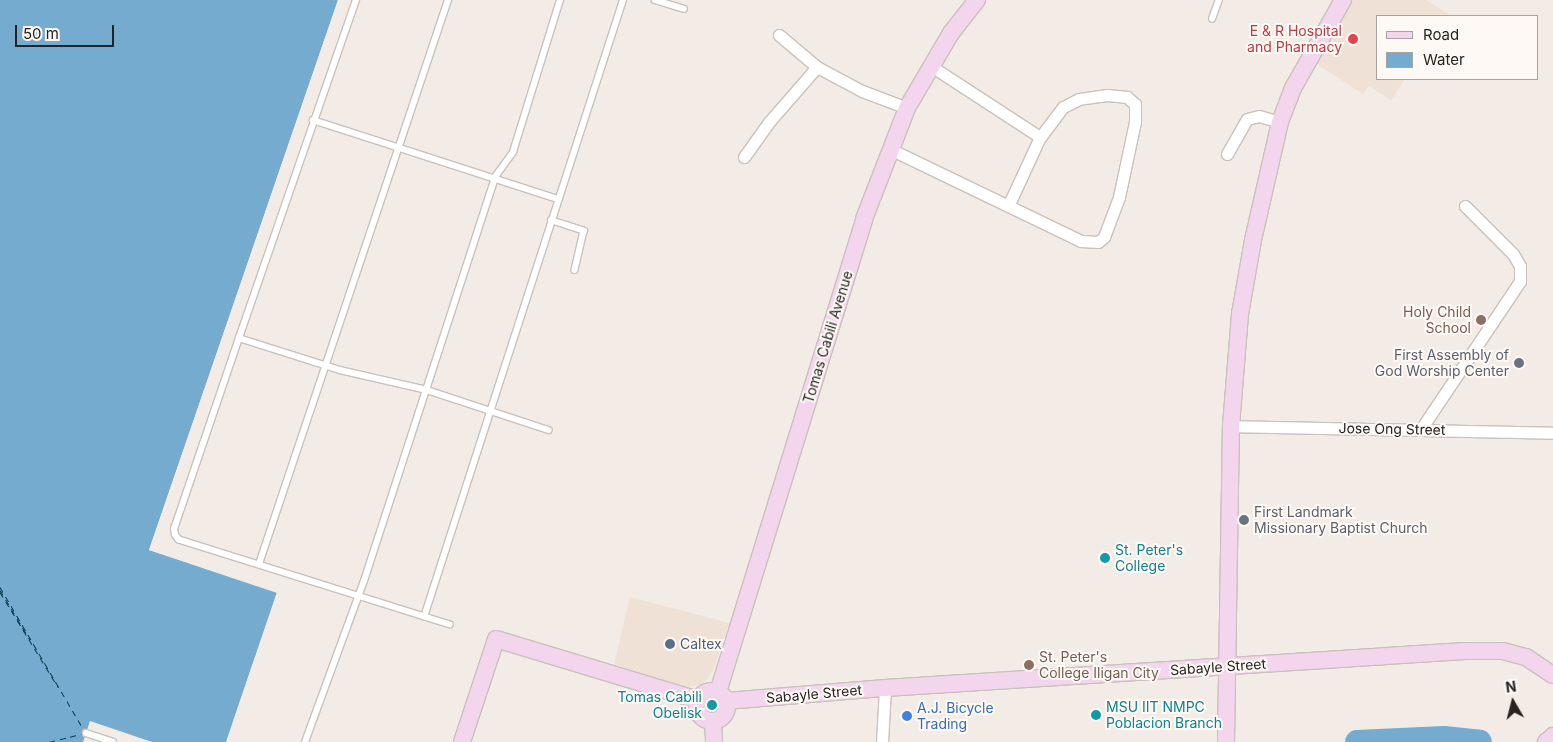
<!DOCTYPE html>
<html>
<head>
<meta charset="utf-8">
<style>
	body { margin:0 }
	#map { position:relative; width:1553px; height:742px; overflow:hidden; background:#f3ebe5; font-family:Inter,sans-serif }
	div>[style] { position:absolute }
	.built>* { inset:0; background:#efe1d5 }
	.water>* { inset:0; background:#74abce }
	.pier>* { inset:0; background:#f3ebe5 }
	.river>* { height:24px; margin:-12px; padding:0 12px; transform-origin:12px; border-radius:12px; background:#74abce }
	.ferry>* { height:1px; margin-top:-0.5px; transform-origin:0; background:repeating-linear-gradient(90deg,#0c3952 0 6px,transparent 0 11px) }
	.roads { filter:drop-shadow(1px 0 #c9c1bb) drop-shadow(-1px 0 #c9c1bb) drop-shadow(0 1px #c9c1bb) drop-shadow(0 -1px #c9c1bb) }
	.lane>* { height:5.5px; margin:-2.75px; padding:0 2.75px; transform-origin:2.75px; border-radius:2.75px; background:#fff }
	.street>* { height:11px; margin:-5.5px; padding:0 5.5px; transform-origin:5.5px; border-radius:5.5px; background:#fff }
	.secondary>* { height:16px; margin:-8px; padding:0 8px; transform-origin:8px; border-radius:8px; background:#f3d5ed }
	.secondary>.ring { margin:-8px; padding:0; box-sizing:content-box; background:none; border:16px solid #f3d5ed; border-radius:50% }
	.dots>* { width:14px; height:14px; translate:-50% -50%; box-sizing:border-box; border:2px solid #fef9f5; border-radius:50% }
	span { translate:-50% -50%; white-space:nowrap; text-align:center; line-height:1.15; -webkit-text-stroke:4px #fef9f5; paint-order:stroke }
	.health-label { font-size:14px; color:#be3a42 }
	.right { translate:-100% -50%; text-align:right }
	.education-label { font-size:14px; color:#785e54 }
	.left { translate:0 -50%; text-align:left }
	.street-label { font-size:14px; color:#262321 }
	.worship-label { font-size:14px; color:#5b616d }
	.culture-label { font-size:14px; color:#0d838f }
	.service-label { font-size:14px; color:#4e5e75 }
	.shop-label { font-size:14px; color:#366cbe }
	.legend { position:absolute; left:1376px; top:15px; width:162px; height:65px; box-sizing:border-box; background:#fef9f5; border:1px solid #a8a3a0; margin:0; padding:6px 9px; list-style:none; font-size:15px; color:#262321 }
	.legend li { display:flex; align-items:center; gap:10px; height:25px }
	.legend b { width:25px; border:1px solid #a8a3a0 }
	.north { position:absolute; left:1488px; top:677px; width:50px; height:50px; -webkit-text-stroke:4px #fef9f5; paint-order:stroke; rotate:352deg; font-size:14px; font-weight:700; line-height:20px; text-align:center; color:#262321 }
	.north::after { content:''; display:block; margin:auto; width:18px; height:22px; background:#262321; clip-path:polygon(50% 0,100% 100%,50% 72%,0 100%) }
	.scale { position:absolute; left:15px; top:25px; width:99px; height:22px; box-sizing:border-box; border:2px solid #262321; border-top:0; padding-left:6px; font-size:15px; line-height:18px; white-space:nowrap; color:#262321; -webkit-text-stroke:4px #fef9f5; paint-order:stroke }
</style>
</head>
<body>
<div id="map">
	<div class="built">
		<div style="clip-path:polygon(1354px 0,1426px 0,1448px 14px,1446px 16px,1377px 16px,1377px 79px,1405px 79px,1391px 100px,1369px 86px,1363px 94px,1314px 62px)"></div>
		<div style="clip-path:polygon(630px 597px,729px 623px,714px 669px,703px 684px,684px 688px,614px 664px)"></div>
	</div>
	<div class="water">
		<div style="clip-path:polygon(0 0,338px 0,149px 550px,277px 592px,226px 742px,152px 742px,90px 721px,83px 742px,0 742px)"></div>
	</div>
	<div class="pier">
		<div style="clip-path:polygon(338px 0,341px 0,152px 548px,279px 592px,226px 742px,277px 593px,149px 550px)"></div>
	</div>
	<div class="river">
		<div style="left:1357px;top:742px;width:87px;rotate:-2.6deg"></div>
		<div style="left:1444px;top:738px;width:36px;rotate:6deg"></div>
	</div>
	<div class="ferry">
		<div style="left:0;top:587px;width:168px;rotate:59.6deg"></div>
		<div style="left:0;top:590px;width:58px;rotate:59deg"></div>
		<div style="left:0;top:592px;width:111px;rotate:58.6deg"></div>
		<div style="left:49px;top:742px;width:36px;rotate:-14deg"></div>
	</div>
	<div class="roads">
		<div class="lane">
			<div style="left:655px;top:0;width:30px;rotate:17deg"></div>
			<div style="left:1212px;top:19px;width:20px;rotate:-70deg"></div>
			<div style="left:313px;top:120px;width:257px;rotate:17.9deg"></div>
			<div style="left:551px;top:220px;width:35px;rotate:18deg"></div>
			<div style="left:584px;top:231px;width:40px;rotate:103deg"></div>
			<div style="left:239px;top:338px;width:358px;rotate:-70.9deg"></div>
			<div style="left:259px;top:564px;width:595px;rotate:-71.47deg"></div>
			<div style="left:424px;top:617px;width:648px;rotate:-72.12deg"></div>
			<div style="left:450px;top:625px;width:284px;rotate:-162.6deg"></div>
			<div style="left:179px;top:540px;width:6px;rotate:-129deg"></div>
			<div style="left:175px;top:535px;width:6px;rotate:-99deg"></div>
			<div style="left:174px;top:529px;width:202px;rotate:-71.2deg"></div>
			<div style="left:239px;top:338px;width:106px;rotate:17.6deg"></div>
			<div style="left:340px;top:370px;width:89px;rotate:12.9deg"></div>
			<div style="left:427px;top:390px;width:128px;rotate:18.2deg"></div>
			<div style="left:86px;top:733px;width:28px;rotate:18deg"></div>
			<div style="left:305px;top:742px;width:171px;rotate:-69.9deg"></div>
			<div style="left:364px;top:581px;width:425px;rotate:-72deg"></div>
			<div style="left:495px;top:177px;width:31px;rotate:-54deg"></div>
			<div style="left:513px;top:152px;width:159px;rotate:-72.8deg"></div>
		</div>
		<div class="street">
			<div style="left:779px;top:35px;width:50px;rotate:40.1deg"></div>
			<div style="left:817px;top:67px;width:51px;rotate:28.1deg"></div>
			<div style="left:862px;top:91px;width:48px;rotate:20.7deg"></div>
			<div style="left:931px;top:66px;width:130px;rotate:33.1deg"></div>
			<div style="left:890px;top:149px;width:212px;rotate:25.7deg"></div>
			<div style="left:1081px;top:241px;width:17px;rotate:3deg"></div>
			<div style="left:1098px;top:242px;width:8px;rotate:-40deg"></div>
			<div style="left:1104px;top:237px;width:43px;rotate:-69.4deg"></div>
			<div style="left:1119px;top:197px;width:77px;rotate:-78deg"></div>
			<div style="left:1135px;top:122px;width:18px;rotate:-90deg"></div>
			<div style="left:1135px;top:104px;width:11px;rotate:-139deg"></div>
			<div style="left:1127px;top:97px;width:20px;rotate:-174deg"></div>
			<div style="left:1107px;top:95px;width:28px;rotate:172deg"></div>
			<div style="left:1079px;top:99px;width:18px;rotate:153deg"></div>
			<div style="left:1063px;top:107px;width:38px;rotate:127deg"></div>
			<div style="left:1040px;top:137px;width:74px;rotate:114.8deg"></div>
			<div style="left:1227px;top:154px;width:40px;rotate:-60.3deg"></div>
			<div style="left:1247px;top:119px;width:12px;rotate:-14deg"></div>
			<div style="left:1259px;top:116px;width:22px;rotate:16deg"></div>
			<div style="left:744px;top:157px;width:43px;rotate:-54.5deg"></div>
			<div style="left:769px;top:122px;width:73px;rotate:-48.9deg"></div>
			<div style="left:1231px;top:426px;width:322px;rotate:1.2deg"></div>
			<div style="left:1421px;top:429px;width:178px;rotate:-56.2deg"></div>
			<div style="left:1520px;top:281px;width:15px;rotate:-90deg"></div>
			<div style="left:1520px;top:266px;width:14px;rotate:-120deg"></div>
			<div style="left:1513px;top:254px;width:68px;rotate:-135deg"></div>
			<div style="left:882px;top:742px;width:54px;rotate:-86.8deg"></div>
		</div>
		<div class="secondary">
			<div class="ring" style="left:697px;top:691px;width:14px;height:14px"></div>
			<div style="left:718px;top:692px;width:495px;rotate:-72.8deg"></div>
			<div style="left:864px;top:219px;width:119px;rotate:-68.8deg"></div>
			<div style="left:907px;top:108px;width:87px;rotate:-59.6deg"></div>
			<div style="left:951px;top:33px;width:42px;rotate:-51.8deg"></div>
			<div style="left:726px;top:701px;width:160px;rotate:-4.7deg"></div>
			<div style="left:885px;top:688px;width:581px;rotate:-3.65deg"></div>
			<div style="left:1465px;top:651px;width:38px"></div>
			<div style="left:1503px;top:651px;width:24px;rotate:15deg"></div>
			<div style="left:1526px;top:657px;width:32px;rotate:34deg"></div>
			<div style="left:713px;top:721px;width:21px;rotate:87deg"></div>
			<div style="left:462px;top:742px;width:108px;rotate:-71.7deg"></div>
			<div style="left:496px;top:639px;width:211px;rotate:16.8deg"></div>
			<div style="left:1226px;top:742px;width:316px;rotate:-89.1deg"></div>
			<div style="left:1231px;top:426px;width:112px;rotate:-85.4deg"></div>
			<div style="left:1240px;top:314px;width:75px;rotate:-80deg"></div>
			<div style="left:1253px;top:240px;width:121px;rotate:-77.1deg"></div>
			<div style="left:1280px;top:122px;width:36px;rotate:-69deg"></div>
			<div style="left:1293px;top:88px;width:101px;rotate:-60.4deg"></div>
			<div style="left:1546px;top:742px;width:9px;rotate:-41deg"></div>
		</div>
	</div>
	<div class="dots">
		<div style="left:1353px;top:39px;background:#e0444e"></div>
		<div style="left:1481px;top:320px;background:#8d6e63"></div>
		<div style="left:1519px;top:363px;background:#6b7280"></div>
		<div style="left:1244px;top:520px;background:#6b7280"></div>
		<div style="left:1105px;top:558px;background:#0f9aa8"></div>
		<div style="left:670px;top:644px;background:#5c6f8a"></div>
		<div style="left:1029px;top:665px;background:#8d6e63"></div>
		<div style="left:712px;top:705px;background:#0f9aa8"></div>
		<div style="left:1096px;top:715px;background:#0f9aa8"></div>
		<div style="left:907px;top:716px;background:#3f7fe0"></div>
	</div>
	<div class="health-label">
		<span class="right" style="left:1342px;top:39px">E &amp; R Hospital<br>and Pharmacy</span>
	</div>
	<div class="education-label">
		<span class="right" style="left:1471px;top:320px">Holy Child<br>School</span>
		<span class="left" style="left:1039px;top:665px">St. Peter's<br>College Iligan City</span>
	</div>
	<div class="street-label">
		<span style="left:828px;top:337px;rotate:-73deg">Tomas Cabili Avenue</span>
		<span style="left:1392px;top:429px;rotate:1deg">Jose Ong Street</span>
		<span style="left:1218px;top:667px;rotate:-4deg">Sabayle Street</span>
		<span style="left:814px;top:694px;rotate:-5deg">Sabayle Street</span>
	</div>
	<div class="worship-label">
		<span class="right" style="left:1509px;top:363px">First Assembly of<br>God Worship Center</span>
		<span class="left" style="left:1254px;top:520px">First Landmark<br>Missionary Baptist Church</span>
	</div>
	<div class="culture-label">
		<span class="left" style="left:1115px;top:558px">St. Peter's<br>College</span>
		<span class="right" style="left:702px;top:705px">Tomas Cabili<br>Obelisk</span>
		<span class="left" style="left:1106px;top:715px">MSU IIT NMPC<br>Poblacion Branch</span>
	</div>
	<div class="service-label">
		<span class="left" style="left:680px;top:644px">Caltex</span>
	</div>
	<div class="shop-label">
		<span class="left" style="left:917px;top:716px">A.J. Bicycle<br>Trading</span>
	</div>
	<ul class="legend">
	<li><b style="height:6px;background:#f3d5ed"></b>Road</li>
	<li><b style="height:14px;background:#74abce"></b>Water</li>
	</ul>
	<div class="north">N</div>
	<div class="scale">50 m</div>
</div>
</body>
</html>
